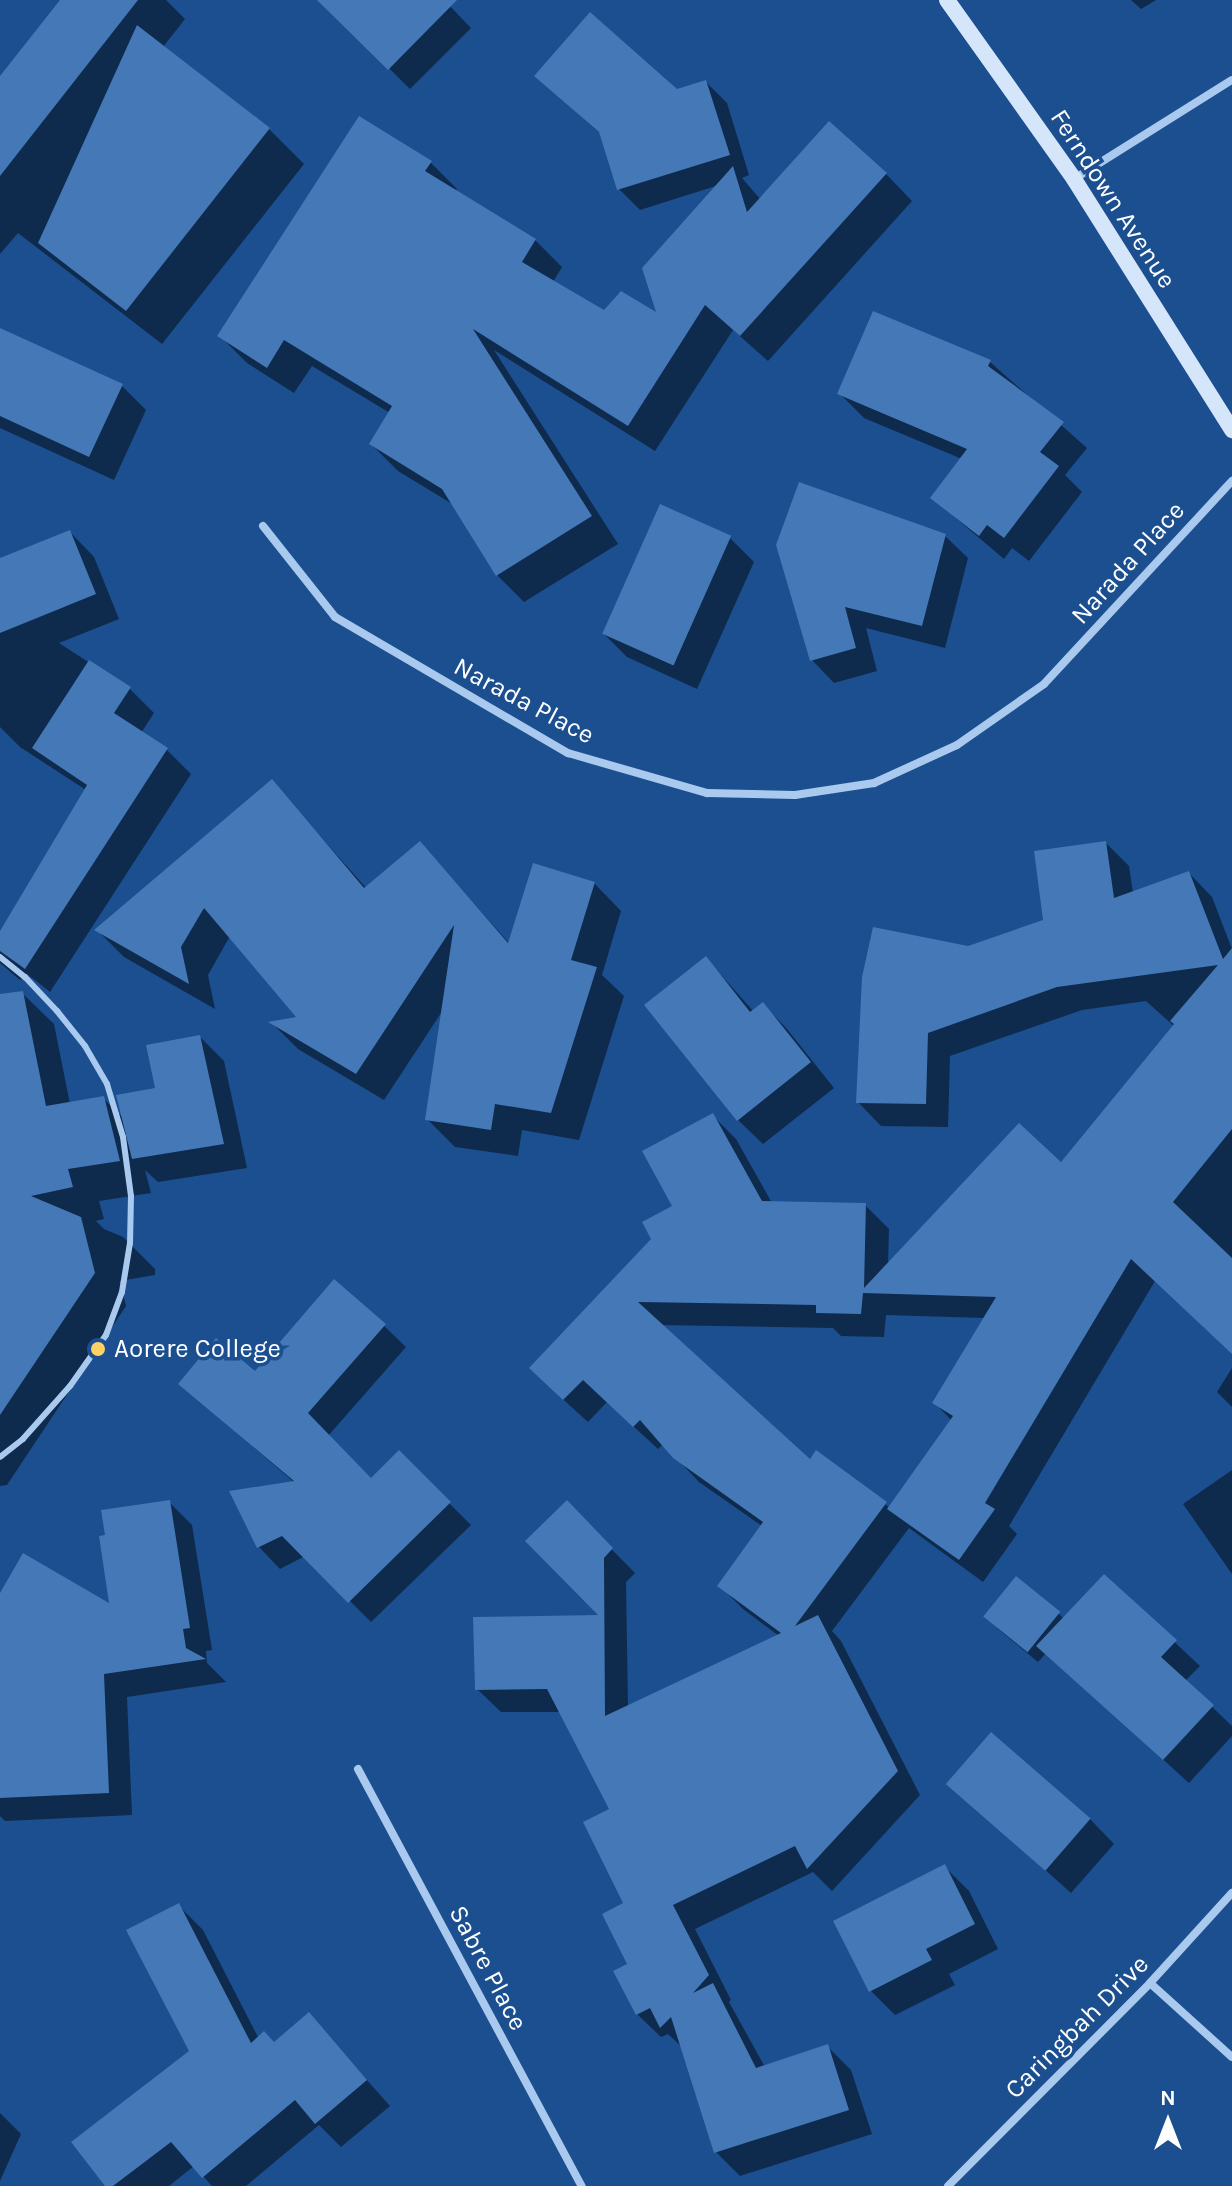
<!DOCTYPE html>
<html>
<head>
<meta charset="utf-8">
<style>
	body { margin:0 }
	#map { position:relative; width:1232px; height:2186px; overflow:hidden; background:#1b4f8f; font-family:Karla,sans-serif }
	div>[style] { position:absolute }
	.shadow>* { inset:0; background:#0007 }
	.building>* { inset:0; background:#4478b7; transform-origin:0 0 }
	.lane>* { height:6px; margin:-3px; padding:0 3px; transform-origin:3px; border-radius:3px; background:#a9c9ee }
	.street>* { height:8px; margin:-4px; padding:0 4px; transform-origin:4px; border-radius:4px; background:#a9c9ee }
	.secondary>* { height:16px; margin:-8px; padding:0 8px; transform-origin:8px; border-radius:8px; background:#d6e6fa }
	.dots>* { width:22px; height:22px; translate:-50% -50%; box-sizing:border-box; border:4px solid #1b4f8f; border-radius:50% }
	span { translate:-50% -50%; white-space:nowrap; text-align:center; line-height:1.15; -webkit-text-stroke:7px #1b4f8f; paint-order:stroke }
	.street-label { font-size:26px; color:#fff }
	.poi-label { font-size:26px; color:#fff }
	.left { translate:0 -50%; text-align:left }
	.north { position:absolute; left:1128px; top:2082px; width:80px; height:80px; -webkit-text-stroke:6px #1b4f8f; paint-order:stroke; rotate:0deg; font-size:22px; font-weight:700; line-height:32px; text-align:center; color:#fff }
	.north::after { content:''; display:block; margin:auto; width:28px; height:36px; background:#fff; clip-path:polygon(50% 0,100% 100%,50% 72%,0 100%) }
</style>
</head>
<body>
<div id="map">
	<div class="shadow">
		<div style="clip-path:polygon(62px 0,166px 0,185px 19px,163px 47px,269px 129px,304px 164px,162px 344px,18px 233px,0 254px,0 79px)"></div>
		<div style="clip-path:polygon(320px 0,444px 0,471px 28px,410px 89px)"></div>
		<div style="clip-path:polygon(1131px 0,1156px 0,1141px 9px)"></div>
		<div style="clip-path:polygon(536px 76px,677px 91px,706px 82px,727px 103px,749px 175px,742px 178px,761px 200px,886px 174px,912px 201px,768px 361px,733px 330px,655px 451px,494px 350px,618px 544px,524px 602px,497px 575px,454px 505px,398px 471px,371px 444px,390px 413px,312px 366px,294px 393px,247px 363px,220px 336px,430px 162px,457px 189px,455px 192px,535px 240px,562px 267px,553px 282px,605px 312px,660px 316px,719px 185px,640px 210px,619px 189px,602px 135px)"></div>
		<div style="clip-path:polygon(0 333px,122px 386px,146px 410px,114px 480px,0 428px)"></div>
		<div style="clip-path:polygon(990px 362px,1087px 448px,1065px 475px,1082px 492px,1029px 561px,1012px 548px,1004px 559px,932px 498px,962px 459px,864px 418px,840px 394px)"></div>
		<div style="clip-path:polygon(70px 532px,94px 557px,119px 619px,59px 643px,130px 689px,154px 713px,141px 733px,167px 750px,191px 774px,50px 992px,27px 974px,20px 980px,0 963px,0 935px,86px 790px,20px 747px,0 727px,0 560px)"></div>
		<div style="clip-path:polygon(945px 536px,968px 558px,945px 648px,866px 628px,877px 671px,834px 683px,812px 660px,779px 545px)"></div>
		<div style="clip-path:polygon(730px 538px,754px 562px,697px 689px,627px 657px,603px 633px)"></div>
		<div style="clip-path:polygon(272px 782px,367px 889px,420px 843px,510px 944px,594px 883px,621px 911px,602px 975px,624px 996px,579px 1140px,522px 1130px,518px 1156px,455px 1147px,427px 1119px,443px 1010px,384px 1100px,298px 1049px,272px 1023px,300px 1018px,230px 936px,208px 975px,215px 1009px,124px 957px,97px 930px)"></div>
		<div style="clip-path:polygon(evenodd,1106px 843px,1129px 866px,1133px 893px,1189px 873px,1212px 897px,1232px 949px,1232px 1353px,1155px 1281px,1009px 1526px,1017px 1534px,983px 1582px,909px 1528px,832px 1631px,841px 1641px,920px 1795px,832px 1891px,813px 1872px,695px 1929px,731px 2000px,729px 2002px,765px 2067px,827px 2046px,851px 2070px,872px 2134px,740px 2176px,716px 2152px,683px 2048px,668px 2034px,661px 2037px,637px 2014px,612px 1810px,561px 1712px,501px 1712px,477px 1689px,603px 1617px,566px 1503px,635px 1573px,626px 1582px,628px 1708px,779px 1636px,743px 1609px,719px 1585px,762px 1526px,699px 1482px,663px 1444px,658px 1449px,607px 1402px,588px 1422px,555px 1392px,675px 1207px,712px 1115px,736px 1139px,772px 1203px,865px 1205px,889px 1229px,888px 1265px,1062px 1165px,1175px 1027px,1146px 1001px,1082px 1010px,950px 1056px,948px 1127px,881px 1126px,858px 1102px,968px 948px,1046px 921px,1106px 843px,886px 1315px,985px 1318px,935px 1403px,952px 1421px,890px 1508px,817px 1453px,810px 1462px,660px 1325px,833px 1328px,841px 1336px,884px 1337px,886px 1315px)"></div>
		<div style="clip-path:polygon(706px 958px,754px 1012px,763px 1004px,787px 1029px,834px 1088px,763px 1144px,738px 1120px)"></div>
		<div style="clip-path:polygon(22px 993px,54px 1024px,70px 1104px,104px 1099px,124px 1119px,158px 1090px,200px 1037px,224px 1061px,247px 1168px,158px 1182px,145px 1170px,151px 1193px,99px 1201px,104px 1219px,96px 1221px,104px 1229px,123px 1237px,155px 1269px,155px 1275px,120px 1281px,126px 1306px,7px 1485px,0 1486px,0 1011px)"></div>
		<div style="clip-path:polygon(384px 1326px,406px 1347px,328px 1436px,371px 1481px,399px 1453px,471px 1525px,371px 1622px,305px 1556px,280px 1569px,259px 1547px,232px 1493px,295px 1483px,180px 1384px,255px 1374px)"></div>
		<div style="clip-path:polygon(1232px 1368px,1232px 1407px,1217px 1392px)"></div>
		<div style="clip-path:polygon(1232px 1470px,1232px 1574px,1183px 1504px)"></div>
		<div style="clip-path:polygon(169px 1502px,192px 1525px,212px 1650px,206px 1651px,207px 1663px,226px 1682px,127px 1697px,132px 1815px,5px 1821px,0 1816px,0 1594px,112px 1607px)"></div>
		<div style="clip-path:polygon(1104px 1576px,1200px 1666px,1185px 1681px,1232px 1726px,1232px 1736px,1189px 1783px,1046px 1653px,1038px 1662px,997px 1628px,1058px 1613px,1064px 1619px)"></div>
		<div style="clip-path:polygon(949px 1784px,1090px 1819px,1114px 1844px,1071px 1893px)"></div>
		<div style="clip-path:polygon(944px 1866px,969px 1891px,998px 1949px,949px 1974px,955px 1985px,895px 2015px,871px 1991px)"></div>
		<div style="clip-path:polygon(178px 1905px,203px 1930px,259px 2039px,275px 2044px,309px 2015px,390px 2106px,341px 2147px,319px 2125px,246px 2186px,212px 2186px,194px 2166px,169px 2186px,107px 2186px,192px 2052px)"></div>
		<div style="clip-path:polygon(0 2113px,21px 2134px,0 2181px)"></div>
	</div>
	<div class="building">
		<div style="clip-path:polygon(60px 0,138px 0,0 176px,0 76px)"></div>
		<div style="clip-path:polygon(317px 0,457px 0,388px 70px)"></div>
		<div style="clip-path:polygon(590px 12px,677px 89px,706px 80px,730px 155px,617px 190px,599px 132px,534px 76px)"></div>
		<div style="clip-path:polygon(137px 25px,270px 128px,126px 311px,38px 243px)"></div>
		<div style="clip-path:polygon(359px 116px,432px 161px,425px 171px,536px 239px,522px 262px,604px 310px,621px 291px,656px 312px,642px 268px,733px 166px,747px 212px,829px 121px,887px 173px,740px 336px,705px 305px,628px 426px,473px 329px,592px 516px,496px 576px,442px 489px,369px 444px,392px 406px,284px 340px,267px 368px,217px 336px)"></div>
		<div style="clip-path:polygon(873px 311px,991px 360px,988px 366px,1064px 422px,1040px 452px,1059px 466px,1004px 538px,987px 525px,979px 536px,930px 498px,967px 449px,837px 394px)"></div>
		<div style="clip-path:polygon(0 328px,123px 384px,89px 457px,0 416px)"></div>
		<div style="clip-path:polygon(799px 482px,946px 534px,922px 626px,845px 607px,856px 648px,810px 661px,776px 545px)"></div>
		<div style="left:660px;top:504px;width:78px;height:142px;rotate:24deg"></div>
		<div style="clip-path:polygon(70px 530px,96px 594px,0 633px,0 558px)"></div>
		<div style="clip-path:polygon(89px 660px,131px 687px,114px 713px,168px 748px,25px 969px,0 951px,0 931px,87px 785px,32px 748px)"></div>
		<div style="clip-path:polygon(272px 779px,364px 888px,420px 841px,508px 943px,533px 863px,595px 882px,571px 960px,597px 967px,551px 1113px,495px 1104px,491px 1130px,425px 1120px,454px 925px,356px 1074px,268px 1022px,296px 1017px,204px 908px,181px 947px,189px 984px,94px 930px)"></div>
		<div style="clip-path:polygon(1106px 841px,1114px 898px,1189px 871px,1223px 959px,1232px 948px,1232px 1129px,1173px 1202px,1232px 1258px,1232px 1354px,1131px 1259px,985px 1503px,995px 1509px,959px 1560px,887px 1509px,953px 1416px,932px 1403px,996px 1297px,863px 1293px,861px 1314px,816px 1313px,816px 1305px,638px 1302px,810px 1459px,816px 1450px,887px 1502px,795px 1626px,818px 1615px,898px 1771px,807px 1869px,795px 1846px,673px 1905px,709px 1975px,693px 1993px,713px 1983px,756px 2068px,828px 2044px,849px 2110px,714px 2153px,671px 2017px,660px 2028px,650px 2008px,636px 2015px,613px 1971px,627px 1964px,602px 1914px,623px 1903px,583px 1822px,609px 1809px,547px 1689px,475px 1690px,473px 1617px,598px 1615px,525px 1541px,567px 1500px,613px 1548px,604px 1558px,605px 1716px,781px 1633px,717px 1586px,763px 1522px,673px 1458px,640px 1420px,633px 1427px,583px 1380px,563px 1400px,529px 1368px,651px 1239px,642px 1222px,672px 1206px,642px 1151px,713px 1113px,762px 1201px,866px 1203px,864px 1288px,1019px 1123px,1061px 1162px,1174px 1024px,1170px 1021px,1218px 965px,1057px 987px,928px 1033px,926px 1104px,856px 1103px,862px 977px,873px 927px,968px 946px,1043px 920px,1034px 851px)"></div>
		<div style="clip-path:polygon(706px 956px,750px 1012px,763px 1002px,811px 1062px,737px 1121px,644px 1005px)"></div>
		<div style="clip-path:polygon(23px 991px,46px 1106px,104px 1096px,120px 1161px,68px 1169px,73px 1187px,31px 1196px,81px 1217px,95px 1273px,0 1415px,0 994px)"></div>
		<div style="clip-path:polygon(200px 1035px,224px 1144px,132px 1159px,116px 1095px,155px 1088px,146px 1045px)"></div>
		<div style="clip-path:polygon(334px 1279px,386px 1324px,308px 1413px,371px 1478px,399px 1450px,451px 1502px,348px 1603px,282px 1536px,257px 1548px,229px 1491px,294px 1481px,178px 1384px,216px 1338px,255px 1371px)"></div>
		<div style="clip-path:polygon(170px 1500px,190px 1628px,183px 1629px,186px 1648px,206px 1659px,104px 1674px,109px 1793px,0 1798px,0 1593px,23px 1553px,109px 1603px,99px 1536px,105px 1535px,101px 1510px)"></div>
		<div style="clip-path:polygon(1104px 1574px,1177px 1640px,1161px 1657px,1214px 1705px,1163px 1760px,1036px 1646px)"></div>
		<div style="left:1016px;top:1576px;width:57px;height:52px;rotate:39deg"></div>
		<div style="left:991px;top:1732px;width:132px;height:69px;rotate:41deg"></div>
		<div style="clip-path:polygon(945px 1864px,975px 1924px,926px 1949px,932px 1960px,869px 1992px,833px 1921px)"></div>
		<div style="clip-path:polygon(179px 1903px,251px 2043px,264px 2031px,274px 2042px,309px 2012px,367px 2080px,315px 2124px,295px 2100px,202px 2178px,171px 2142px,113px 2186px,105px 2186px,71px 2142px,189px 2051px,126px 1930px)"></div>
	</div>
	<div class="lane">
		<div style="left:0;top:957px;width:32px;rotate:39deg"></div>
		<div style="left:25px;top:977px;width:47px;rotate:46.7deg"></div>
		<div style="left:57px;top:1011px;width:45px;rotate:51.3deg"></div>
		<div style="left:85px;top:1046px;width:44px;rotate:59.9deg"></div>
		<div style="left:107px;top:1084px;width:55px;rotate:73.2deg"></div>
		<div style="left:123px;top:1137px;width:60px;rotate:82.3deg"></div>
		<div style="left:131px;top:1196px;width:47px;rotate:91.2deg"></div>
		<div style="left:130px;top:1243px;width:50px;rotate:99.3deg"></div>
		<div style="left:122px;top:1292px;width:46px;rotate:110.4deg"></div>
		<div style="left:106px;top:1335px;width:62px;rotate:125.2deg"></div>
		<div style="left:70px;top:1386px;width:71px;rotate:131.6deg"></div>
		<div style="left:23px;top:1439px;width:29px;rotate:142deg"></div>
	</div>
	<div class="street">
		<div style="left:1074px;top:179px;width:186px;rotate:-32.1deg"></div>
		<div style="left:263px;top:526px;width:116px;rotate:51.6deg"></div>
		<div style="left:335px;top:617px;width:270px;rotate:30.3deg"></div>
		<div style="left:568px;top:753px;width:145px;rotate:16.1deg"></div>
		<div style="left:707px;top:793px;width:88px;rotate:1.3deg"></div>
		<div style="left:795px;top:795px;width:80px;rotate:-8.6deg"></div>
		<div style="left:874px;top:783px;width:91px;rotate:-24.6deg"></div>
		<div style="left:957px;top:745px;width:106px;rotate:-35deg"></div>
		<div style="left:1044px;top:684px;width:277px;rotate:-47.2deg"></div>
		<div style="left:358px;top:1769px;width:473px;rotate:61.8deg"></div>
		<div style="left:1150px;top:1983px;width:110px;rotate:42.1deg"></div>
		<div style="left:948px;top:2186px;width:286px;rotate:-45.1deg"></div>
		<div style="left:1150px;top:1983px;width:122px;rotate:-47.7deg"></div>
	</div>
	<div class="secondary">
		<div style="left:947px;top:0;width:219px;rotate:54.6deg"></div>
		<div style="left:1074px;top:179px;width:297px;rotate:57.8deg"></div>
	</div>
	<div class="dots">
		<div style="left:98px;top:1349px;background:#ffd166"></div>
	</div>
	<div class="street-label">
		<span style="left:1113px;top:199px;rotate:57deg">Ferndown Avenue</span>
		<span style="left:1128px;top:563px;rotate:-48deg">Narada Place</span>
		<span style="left:524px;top:701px;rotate:28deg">Narada Place</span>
		<span style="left:488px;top:1968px;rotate:62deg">Sabre Place</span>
		<span style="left:1077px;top:2027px;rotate:-45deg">Caringbah Drive</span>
	</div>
	<div class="poi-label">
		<span class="left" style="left:114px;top:1349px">Aorere College</span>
	</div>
	<div class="north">N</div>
</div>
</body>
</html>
